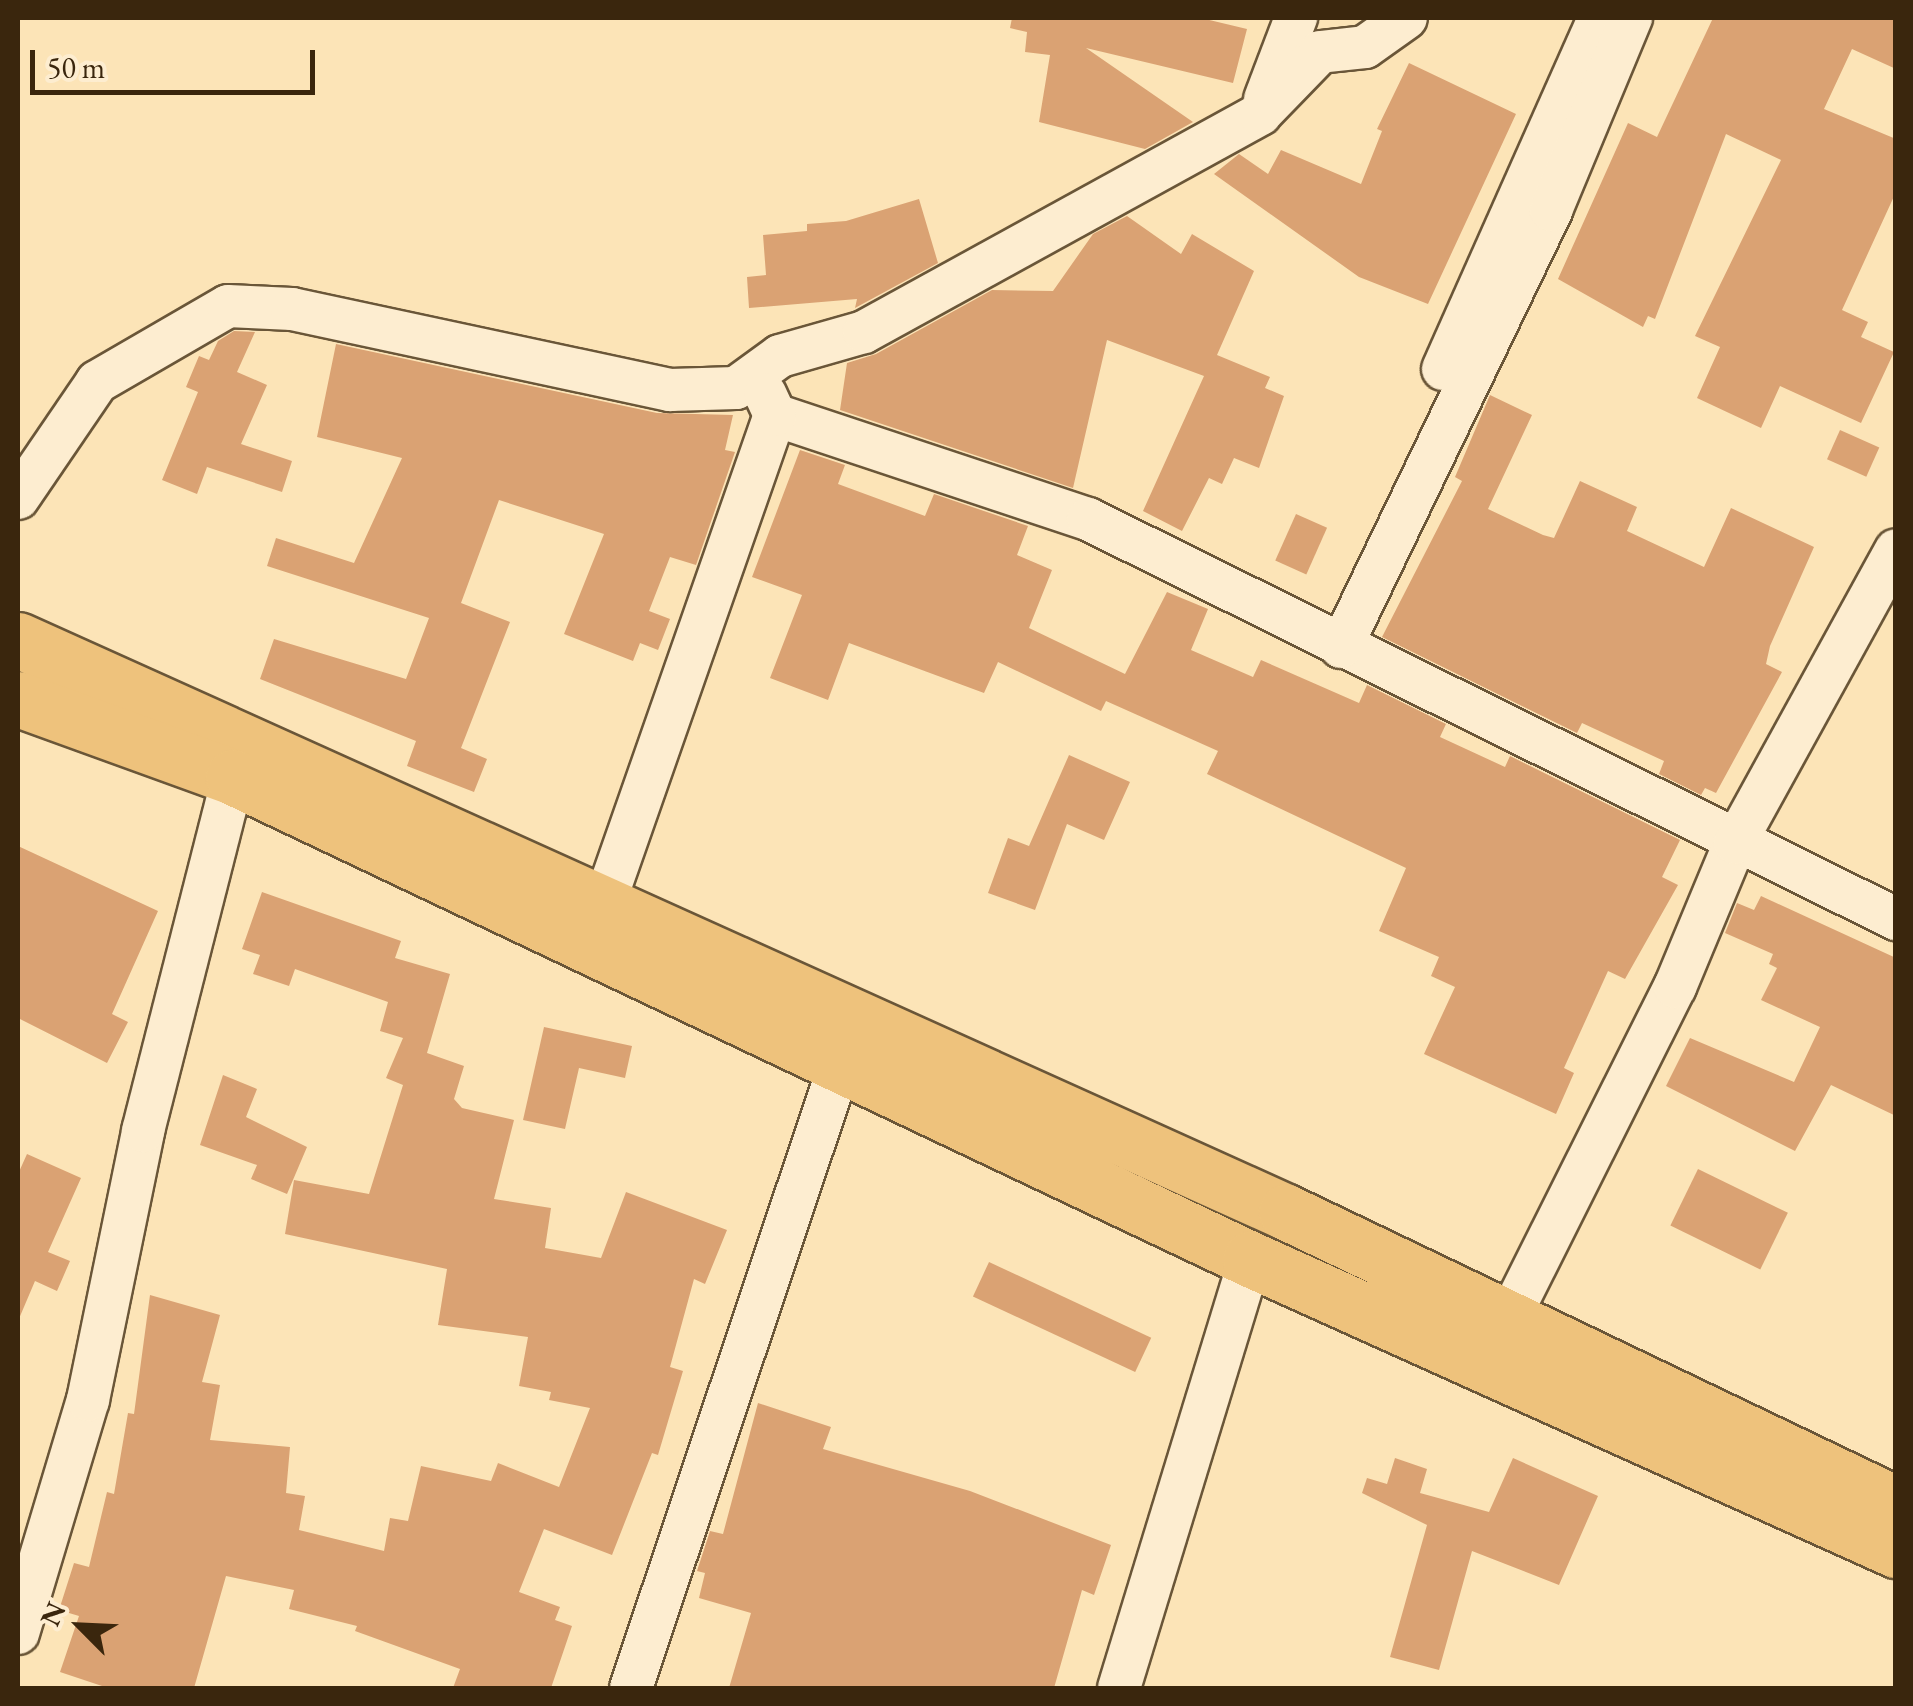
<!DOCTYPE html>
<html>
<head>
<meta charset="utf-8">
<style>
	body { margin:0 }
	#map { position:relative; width:1913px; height:1706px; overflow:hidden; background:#fce4b7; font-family:"EB Garamond",serif }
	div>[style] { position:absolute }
	.building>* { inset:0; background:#daa273; transform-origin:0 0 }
	.roads { filter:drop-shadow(2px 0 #6a5638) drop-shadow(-2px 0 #6a5638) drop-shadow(0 2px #6a5638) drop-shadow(0 -2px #6a5638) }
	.street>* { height:42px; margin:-21px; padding:0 21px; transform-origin:21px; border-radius:21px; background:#fdedd0 }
	.primary>* { height:55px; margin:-27.5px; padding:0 27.5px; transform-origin:27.5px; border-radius:27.5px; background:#eec27c }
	span { translate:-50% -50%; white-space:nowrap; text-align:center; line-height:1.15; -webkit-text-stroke:8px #fdedd0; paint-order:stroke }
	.frame { position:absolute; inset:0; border:20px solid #3a260d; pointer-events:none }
	.north { position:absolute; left:30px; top:1576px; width:100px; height:100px; -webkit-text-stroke:8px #fdedd0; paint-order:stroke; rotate:294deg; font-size:28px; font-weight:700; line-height:40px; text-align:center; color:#3a260d }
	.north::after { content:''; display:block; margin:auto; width:35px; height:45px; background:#3a260d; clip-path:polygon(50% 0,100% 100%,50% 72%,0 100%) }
	.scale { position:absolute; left:30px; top:50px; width:285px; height:45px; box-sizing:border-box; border:5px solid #3a260d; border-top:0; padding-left:12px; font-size:30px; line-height:35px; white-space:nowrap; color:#3a260d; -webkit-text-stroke:8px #fdedd0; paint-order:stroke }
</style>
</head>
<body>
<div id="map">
	<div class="building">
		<div style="clip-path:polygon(1012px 18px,1201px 18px,1247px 29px,1233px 83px,1086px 48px,1193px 122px,1145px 149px,1039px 122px,1050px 55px,1025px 52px,1027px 32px,1010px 28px)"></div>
		<div style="clip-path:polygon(1713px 18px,1896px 18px,1896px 69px,1852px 49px,1824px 109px,1896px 139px,1896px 192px,1842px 310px,1868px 322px,1861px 337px,1894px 352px,1861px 423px,1780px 386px,1761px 428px,1697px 398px,1720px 347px,1695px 336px,1781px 160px,1726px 134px,1655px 319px,1648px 316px,1643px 327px,1558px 279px,1628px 123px,1657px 137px)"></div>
		<div style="clip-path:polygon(1409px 63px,1516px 114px,1428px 304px,1359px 277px,1214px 174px,1239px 154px,1268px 174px,1281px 150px,1361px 184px,1382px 131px,1377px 129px)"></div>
		<div style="clip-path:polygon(919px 199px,938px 263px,855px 308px,857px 299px,749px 308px,747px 277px,766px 275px,763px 235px,807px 231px,807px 224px,846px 221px)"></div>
		<div style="clip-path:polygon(1127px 216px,1181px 254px,1192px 234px,1254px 271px,1217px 355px,1270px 377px,1265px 388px,1284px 396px,1259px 468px,1234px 458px,1222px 484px,1209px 478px,1182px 531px,1143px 511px,1204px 376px,1107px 340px,1073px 488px,840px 410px,847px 363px,876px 354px,992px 290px,1053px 291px,1093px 234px)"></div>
		<div style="clip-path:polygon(234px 331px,255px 332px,237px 372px,267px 385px,241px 444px,292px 461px,282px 492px,207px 467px,197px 494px,162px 480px,198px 392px,186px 387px,199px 356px,209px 360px,218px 341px)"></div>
		<div style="clip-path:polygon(336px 344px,657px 413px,733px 415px,725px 450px,735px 452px,696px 565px,670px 557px,649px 611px,670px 619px,658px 650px,640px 643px,633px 661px,564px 634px,604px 534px,499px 500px,461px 603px,510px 622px,461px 748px,487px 759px,474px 792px,407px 766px,416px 741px,260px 679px,274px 639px,406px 679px,429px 618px,267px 566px,276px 538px,354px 563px,402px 458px,317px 437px)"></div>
		<div style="clip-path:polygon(1490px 395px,1532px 415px,1488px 509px,1543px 535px,1554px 538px,1580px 481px,1637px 507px,1627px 531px,1704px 567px,1731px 508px,1814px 547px,1770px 646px,1766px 664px,1782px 672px,1716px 793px,1705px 788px,1701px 795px,1659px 774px,1664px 761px,1582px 723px,1577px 733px,1382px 637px,1462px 481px,1455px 477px)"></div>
		<div style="left:1840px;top:430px;width:43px;height:32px;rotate:24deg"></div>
		<div style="clip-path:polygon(800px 450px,845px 465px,838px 484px,925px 516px,934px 494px,1028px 526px,1017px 555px,1052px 570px,1029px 628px,1125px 674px,1167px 592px,1208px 609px,1191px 650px,1253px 677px,1261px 660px,1359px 703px,1367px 685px,1446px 724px,1440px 737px,1505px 767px,1510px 756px,1680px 840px,1662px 877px,1678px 885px,1625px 979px,1608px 971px,1564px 1068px,1574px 1073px,1556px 1114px,1424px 1054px,1455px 987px,1431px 976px,1439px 957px,1379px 931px,1406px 868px,1207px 774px,1218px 751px,1106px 701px,1101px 711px,998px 662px,984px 693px,849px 643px,828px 700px,770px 678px,802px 595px,752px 577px)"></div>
		<div style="left:1296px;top:514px;width:34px;height:51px;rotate:24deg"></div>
		<div style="clip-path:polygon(1069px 755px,1130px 782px,1104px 840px,1067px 824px,1035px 910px,988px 893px,1008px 838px,1029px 846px)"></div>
		<div style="clip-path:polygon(18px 846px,158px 911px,112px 1014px,128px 1022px,107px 1063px,18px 1018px)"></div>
		<div style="clip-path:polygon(262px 892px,401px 941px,395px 958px,450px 974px,427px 1053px,464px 1066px,454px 1099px,462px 1108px,514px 1120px,494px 1199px,551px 1208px,545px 1248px,601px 1258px,626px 1192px,727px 1230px,705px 1284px,694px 1279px,670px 1367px,683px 1371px,658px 1455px,652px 1453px,612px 1555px,544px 1529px,519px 1592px,560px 1607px,555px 1620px,572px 1626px,551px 1688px,453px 1688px,460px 1669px,355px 1631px,357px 1626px,289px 1609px,294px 1590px,226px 1576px,194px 1688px,108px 1688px,60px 1672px,79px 1616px,59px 1610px,74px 1563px,89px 1567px,107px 1492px,114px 1494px,128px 1413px,134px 1414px,150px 1295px,220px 1315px,202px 1382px,220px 1385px,210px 1440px,290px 1447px,286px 1493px,305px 1496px,299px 1530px,384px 1551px,390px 1518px,408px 1521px,421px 1466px,491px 1481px,498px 1463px,559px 1487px,590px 1408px,549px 1400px,551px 1392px,519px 1386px,528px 1337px,438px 1325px,447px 1269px,285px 1234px,294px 1180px,369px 1194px,403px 1085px,386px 1078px,403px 1038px,380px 1031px,388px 1002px,295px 969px,289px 986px,253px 974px,260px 955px,242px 949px)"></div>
		<div style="clip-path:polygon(1761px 896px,1896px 958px,1896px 1116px,1831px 1085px,1795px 1151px,1666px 1086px,1690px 1038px,1794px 1082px,1820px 1027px,1761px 1000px,1777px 968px,1769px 964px,1773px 954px,1725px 933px,1737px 903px,1754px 910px)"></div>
		<div style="clip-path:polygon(544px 1027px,632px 1046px,625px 1078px,579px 1068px,565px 1129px,523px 1120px)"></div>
		<div style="clip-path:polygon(223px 1075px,257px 1089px,246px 1117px,307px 1147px,287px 1194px,251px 1179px,257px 1165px,200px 1145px)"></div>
		<div style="clip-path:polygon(27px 1154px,81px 1178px,48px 1252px,70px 1261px,57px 1291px,35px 1281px,18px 1321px,18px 1174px)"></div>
		<div style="left:1698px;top:1169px;width:100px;height:63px;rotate:26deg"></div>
		<div style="left:989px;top:1262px;width:179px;height:38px;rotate:25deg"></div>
		<div style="clip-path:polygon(758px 1403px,831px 1427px,823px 1449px,970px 1491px,1111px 1545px,1094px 1595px,1082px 1590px,1054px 1688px,729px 1688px,751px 1613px,699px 1598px,705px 1573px,697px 1571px,710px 1531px,723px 1534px)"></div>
		<div style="clip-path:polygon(1395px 1458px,1427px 1469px,1420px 1493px,1489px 1512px,1513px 1458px,1598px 1496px,1559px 1585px,1472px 1551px,1439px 1670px,1390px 1657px,1427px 1525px,1362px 1493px,1367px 1478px,1387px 1484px)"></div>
	</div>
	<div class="roads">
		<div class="street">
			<div style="left:1265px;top:99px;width:87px;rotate:-69.1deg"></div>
			<div style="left:1443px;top:369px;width:384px;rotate:-66deg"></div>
			<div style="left:775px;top:415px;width:330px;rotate:18.4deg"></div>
			<div style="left:1088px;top:519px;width:902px;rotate:26.34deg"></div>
			<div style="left:18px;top:498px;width:140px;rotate:-55.7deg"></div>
			<div style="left:97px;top:382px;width:151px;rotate:-30.1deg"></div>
			<div style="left:228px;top:306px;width:64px;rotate:2.7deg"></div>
			<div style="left:292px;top:309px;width:387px;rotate:12.1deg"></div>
			<div style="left:670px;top:390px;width:66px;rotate:-1.7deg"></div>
			<div style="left:736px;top:388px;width:54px;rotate:-36deg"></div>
			<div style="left:780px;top:356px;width:87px;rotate:-15.9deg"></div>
			<div style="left:864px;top:332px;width:452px;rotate:-28.8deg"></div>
			<div style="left:1260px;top:114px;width:86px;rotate:-45.9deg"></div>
			<div style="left:1320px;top:52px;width:45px;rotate:-6.3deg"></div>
			<div style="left:1365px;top:47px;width:50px;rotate:-35.3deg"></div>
			<div style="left:1341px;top:647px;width:485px;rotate:-64.3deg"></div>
			<div style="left:1551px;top:210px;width:208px;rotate:-67.4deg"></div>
			<div style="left:604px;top:904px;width:518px;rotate:-70.73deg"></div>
			<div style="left:775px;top:415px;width:23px;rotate:-115deg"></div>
			<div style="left:1508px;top:1320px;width:373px;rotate:-63.4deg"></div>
			<div style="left:1675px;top:987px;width:156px;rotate:-67.4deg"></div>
			<div style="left:1735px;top:843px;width:334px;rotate:-61.2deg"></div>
			<div style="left:18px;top:1633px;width:243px;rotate:-73.3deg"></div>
			<div style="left:88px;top:1400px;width:275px;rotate:-78.4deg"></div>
			<div style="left:143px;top:1131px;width:365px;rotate:-75.7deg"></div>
			<div style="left:631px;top:1688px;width:661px;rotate:-71.48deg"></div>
			<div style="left:1119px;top:1688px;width:449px;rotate:-73deg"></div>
		</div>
		<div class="primary">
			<div style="left:18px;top:640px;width:1391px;rotate:24.28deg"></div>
			<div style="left:1286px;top:1212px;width:676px;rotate:25.58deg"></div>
			<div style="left:18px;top:699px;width:229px;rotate:19.9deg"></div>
			<div style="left:233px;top:777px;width:1125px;rotate:25.36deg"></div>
			<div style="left:1250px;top:1259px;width:709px;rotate:24.25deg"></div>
		</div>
	</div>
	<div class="frame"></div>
	<div class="north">N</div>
	<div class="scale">50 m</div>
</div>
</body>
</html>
